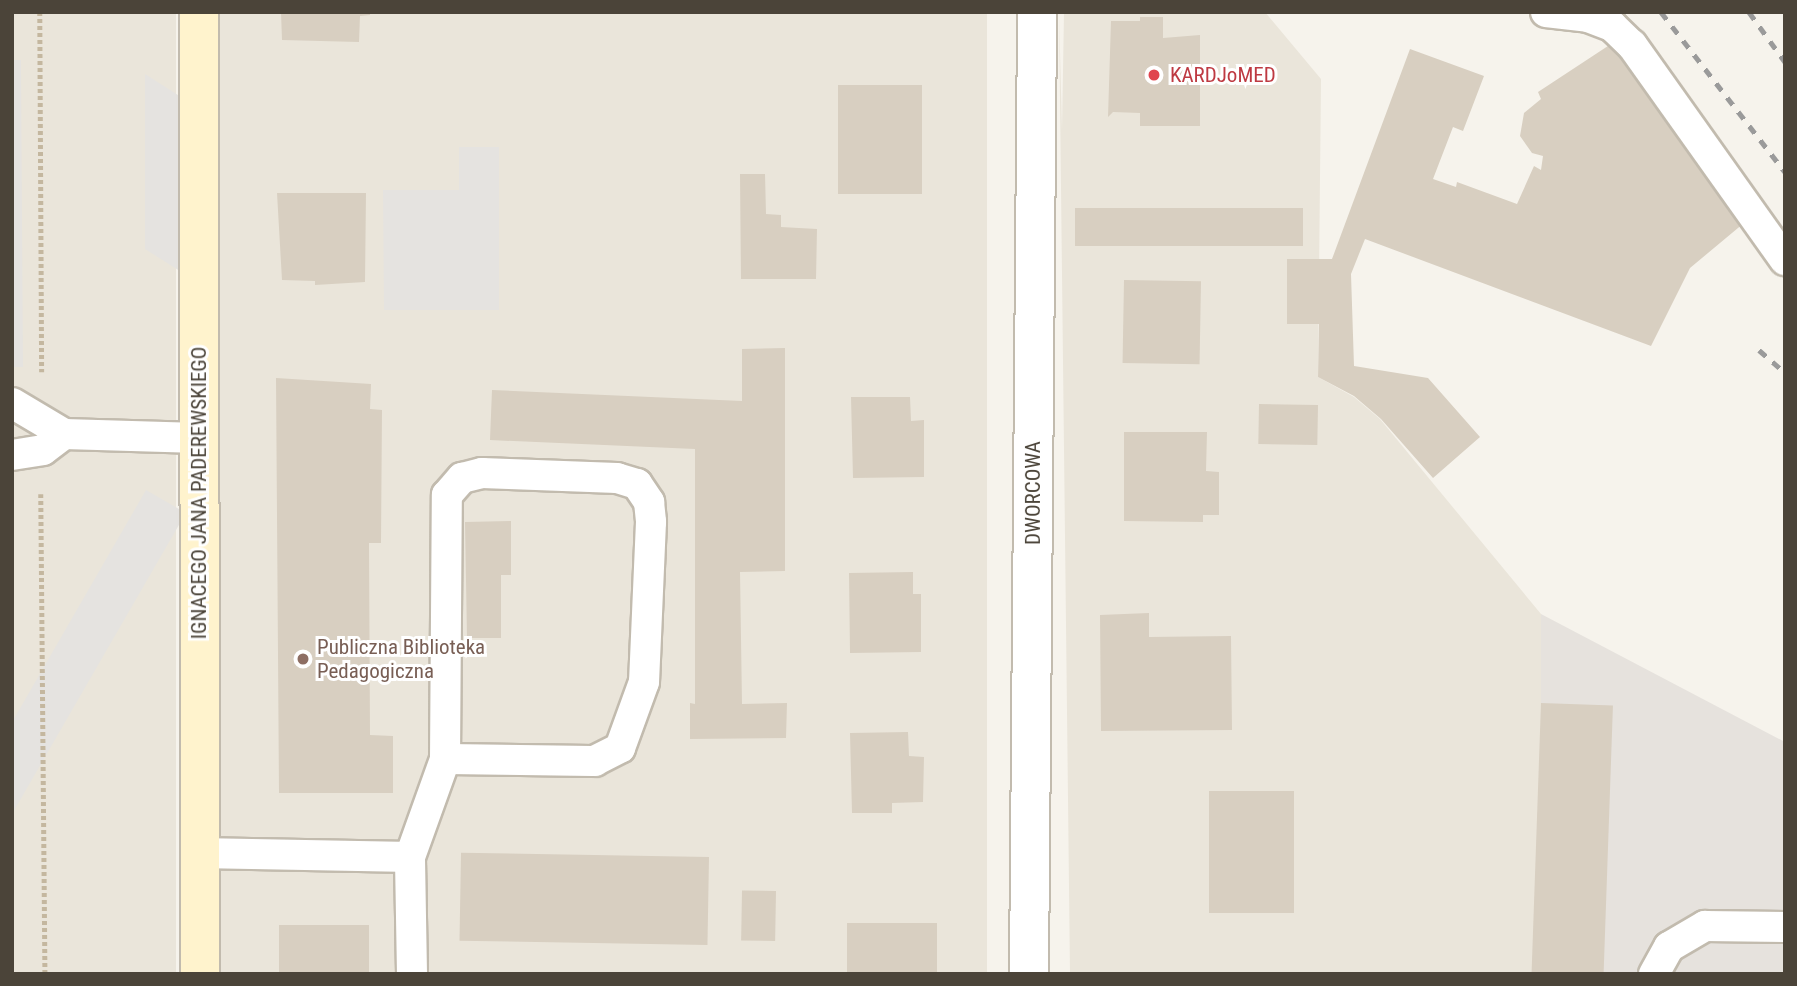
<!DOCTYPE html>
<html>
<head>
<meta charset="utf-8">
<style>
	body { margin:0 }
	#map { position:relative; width:1797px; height:986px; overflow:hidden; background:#f6f3ec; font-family:"Roboto Condensed",sans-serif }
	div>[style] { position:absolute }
	.residential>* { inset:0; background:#eae5da; transform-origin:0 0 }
	.industrial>* { inset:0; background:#e6e2dd }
	.parking>* { inset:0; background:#e5e3e0; transform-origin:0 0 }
	.building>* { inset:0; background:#d8cfc1; transform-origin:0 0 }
	.path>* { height:4.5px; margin-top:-2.25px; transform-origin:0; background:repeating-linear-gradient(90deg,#c4b79f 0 3.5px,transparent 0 7px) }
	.roads { filter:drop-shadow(2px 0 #c2bbae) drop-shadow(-2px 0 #c2bbae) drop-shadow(0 2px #c2bbae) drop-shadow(0 -2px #c2bbae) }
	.lane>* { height:30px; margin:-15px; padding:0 15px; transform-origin:15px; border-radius:15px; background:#fff }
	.street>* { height:38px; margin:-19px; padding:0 19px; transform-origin:19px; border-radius:19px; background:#fff }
	.secondary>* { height:38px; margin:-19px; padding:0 19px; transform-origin:19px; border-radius:19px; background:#fff3cd }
	.rail>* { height:5px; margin-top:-2.5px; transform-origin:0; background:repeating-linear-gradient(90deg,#9a9a9a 0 9px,transparent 0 18px) }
	.dots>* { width:19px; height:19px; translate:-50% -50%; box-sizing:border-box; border:4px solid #fff; border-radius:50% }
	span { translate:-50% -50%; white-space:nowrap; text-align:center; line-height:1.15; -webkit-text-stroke:6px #fff; paint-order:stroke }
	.health-label { font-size:21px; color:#be3a42 }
	.left { translate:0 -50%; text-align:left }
	.street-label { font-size:21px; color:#4b4439 }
	.education-label { font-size:21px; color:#785e54 }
	.frame { position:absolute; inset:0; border:14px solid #4b4439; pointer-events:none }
</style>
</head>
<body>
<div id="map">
	<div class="residential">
		<div style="left:12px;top:12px;width:164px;height:962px"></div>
		<div style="left:218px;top:12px;width:769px;height:962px"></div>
		<div style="clip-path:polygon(1059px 12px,1062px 130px,1064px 12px,1265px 12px,1321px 79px,1318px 377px,1354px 397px,1380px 419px,1541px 614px,1541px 974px,1070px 974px)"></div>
	</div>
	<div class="industrial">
		<div style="clip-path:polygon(1541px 614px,1785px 742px,1785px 974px,1541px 974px)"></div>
	</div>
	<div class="parking">
		<div style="clip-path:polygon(12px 60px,21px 60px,23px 367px,12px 367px)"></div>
		<div style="clip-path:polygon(145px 74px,181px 97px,183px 273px,145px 249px)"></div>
		<div style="clip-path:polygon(459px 147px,499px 147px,499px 310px,384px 310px,383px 190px,459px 190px)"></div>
		<div style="left:146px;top:490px;width:46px;height:484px;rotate:30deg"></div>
	</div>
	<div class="building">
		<div style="clip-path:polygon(281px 12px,370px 12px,370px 15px,360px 16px,359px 42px,282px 40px)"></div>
		<div style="clip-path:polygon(1140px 17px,1163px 17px,1163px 38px,1200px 35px,1200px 126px,1140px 126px,1140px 113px,1113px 112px,1108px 117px,1111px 21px,1140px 21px)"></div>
		<div style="clip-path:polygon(1611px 44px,1744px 223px,1690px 268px,1651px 346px,1365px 239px,1351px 274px,1354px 366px,1428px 378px,1480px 437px,1433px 478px,1381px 419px,1354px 396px,1318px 377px,1319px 324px,1287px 324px,1287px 259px,1332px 259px,1410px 49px,1484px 76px,1463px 131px,1453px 127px,1433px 179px,1456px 187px,1457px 182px,1517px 204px,1534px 166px,1541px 170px,1543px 156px,1532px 153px,1520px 136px,1524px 113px,1541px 99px,1538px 92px)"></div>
		<div style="left:838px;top:85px;width:84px;height:109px"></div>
		<div style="clip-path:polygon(740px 174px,765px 174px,766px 214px,781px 215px,781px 227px,817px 229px,816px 279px,741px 279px)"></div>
		<div style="clip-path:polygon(277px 193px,366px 193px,365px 282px,315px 285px,315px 281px,282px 280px)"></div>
		<div style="left:1075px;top:208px;width:228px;height:38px"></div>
		<div style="left:1124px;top:280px;width:77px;height:83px;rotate:1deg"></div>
		<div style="clip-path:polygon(785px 348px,785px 571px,740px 572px,742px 704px,787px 703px,786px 738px,690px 739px,690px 703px,695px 704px,695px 449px,490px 440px,492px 390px,742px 401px,742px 349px)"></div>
		<div style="clip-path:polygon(276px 378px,371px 384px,370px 409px,382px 410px,381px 543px,369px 543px,370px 735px,393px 736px,393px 793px,279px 793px)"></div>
		<div style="clip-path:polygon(851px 397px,910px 397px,911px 421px,924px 420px,924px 477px,853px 478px)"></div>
		<div style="left:1318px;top:405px;width:40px;height:59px;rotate:91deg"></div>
		<div style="clip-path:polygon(1124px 432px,1207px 432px,1206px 471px,1219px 472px,1219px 515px,1203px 515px,1203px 522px,1124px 521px)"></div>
		<div style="clip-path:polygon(511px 521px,511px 575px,501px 575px,501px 638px,467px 638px,465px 522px)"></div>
		<div style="clip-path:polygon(913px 572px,913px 594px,921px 594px,921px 652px,850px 653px,849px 573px)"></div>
		<div style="clip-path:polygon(1149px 613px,1149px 637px,1231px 636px,1232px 730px,1101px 731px,1100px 615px)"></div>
		<div style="left:1541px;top:703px;width:72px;height:271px;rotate:2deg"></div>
		<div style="clip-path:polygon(908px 732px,909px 756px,924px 757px,923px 802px,892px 803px,892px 813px,852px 813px,850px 733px)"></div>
		<div style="left:1209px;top:791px;width:85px;height:122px"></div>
		<div style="left:709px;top:857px;width:88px;height:248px;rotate:91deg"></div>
		<div style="left:776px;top:891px;width:50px;height:34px;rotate:91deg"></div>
		<div style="left:847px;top:923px;width:90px;height:51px"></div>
		<div style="left:279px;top:925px;width:90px;height:49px"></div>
	</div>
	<div class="path">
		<div style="left:40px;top:12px;width:360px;rotate:89.7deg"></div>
		<div style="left:41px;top:494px;width:480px;rotate:89.5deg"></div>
	</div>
	<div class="roads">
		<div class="lane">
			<div style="left:1546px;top:12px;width:42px;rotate:6.8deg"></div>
			<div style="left:1588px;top:17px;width:26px;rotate:21deg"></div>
			<div style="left:1612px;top:26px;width:28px;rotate:44deg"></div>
			<div style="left:1632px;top:45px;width:264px;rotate:54.6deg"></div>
			<div style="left:12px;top:403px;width:61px;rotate:30.8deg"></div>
			<div style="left:64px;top:434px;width:135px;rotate:1.7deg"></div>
			<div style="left:12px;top:455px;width:31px;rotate:-9deg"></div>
			<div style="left:43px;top:450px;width:26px;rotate:-37deg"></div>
			<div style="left:200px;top:853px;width:210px;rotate:1.1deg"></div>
			<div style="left:412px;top:974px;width:117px;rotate:-91deg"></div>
			<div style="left:410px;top:857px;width:104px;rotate:-70.3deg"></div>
			<div style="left:445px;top:759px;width:264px;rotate:-89.6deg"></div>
			<div style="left:447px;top:495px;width:23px;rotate:-49deg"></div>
			<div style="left:462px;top:478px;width:21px;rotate:-14deg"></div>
			<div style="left:482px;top:473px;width:135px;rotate:2.1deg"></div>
			<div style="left:617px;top:478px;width:21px;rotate:17deg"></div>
			<div style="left:637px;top:484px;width:22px;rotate:56deg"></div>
			<div style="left:649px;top:502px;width:20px;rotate:84deg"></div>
			<div style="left:651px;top:522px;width:160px;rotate:92.5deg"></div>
			<div style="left:644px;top:682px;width:70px;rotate:110deg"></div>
			<div style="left:620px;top:748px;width:28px;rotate:153deg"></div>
			<div style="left:595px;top:761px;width:150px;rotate:-179.2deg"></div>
			<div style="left:1654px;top:974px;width:31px;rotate:-61deg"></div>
			<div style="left:1669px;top:947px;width:42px;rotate:-30.3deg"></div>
			<div style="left:1705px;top:926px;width:80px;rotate:0.7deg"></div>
		</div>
		<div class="street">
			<div style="left:1029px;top:974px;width:962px;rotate:-89.52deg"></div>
		</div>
		<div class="secondary">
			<div style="left:199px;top:12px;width:962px;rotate:89.94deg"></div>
		</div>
	</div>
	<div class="rail">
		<div style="left:1661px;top:12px;width:202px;rotate:52.2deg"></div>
		<div style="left:1749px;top:12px;width:62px;rotate:54.2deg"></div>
		<div style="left:1759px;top:350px;width:35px;rotate:41deg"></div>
	</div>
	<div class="dots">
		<div style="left:1154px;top:75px;background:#e0444e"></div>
		<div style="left:303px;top:659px;background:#8d6e63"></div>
	</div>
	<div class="health-label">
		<span class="left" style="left:1170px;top:75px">KARDJoMED</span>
	</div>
	<div class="street-label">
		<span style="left:199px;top:493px;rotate:-90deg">IGNACEGO JANA PADEREWSKIEGO</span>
		<span style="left:1033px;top:493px;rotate:-90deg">DWORCOWA</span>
	</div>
	<div class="education-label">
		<span class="left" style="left:317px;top:659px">Publiczna Biblioteka<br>Pedagogiczna</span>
	</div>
	<div class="frame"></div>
</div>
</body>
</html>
